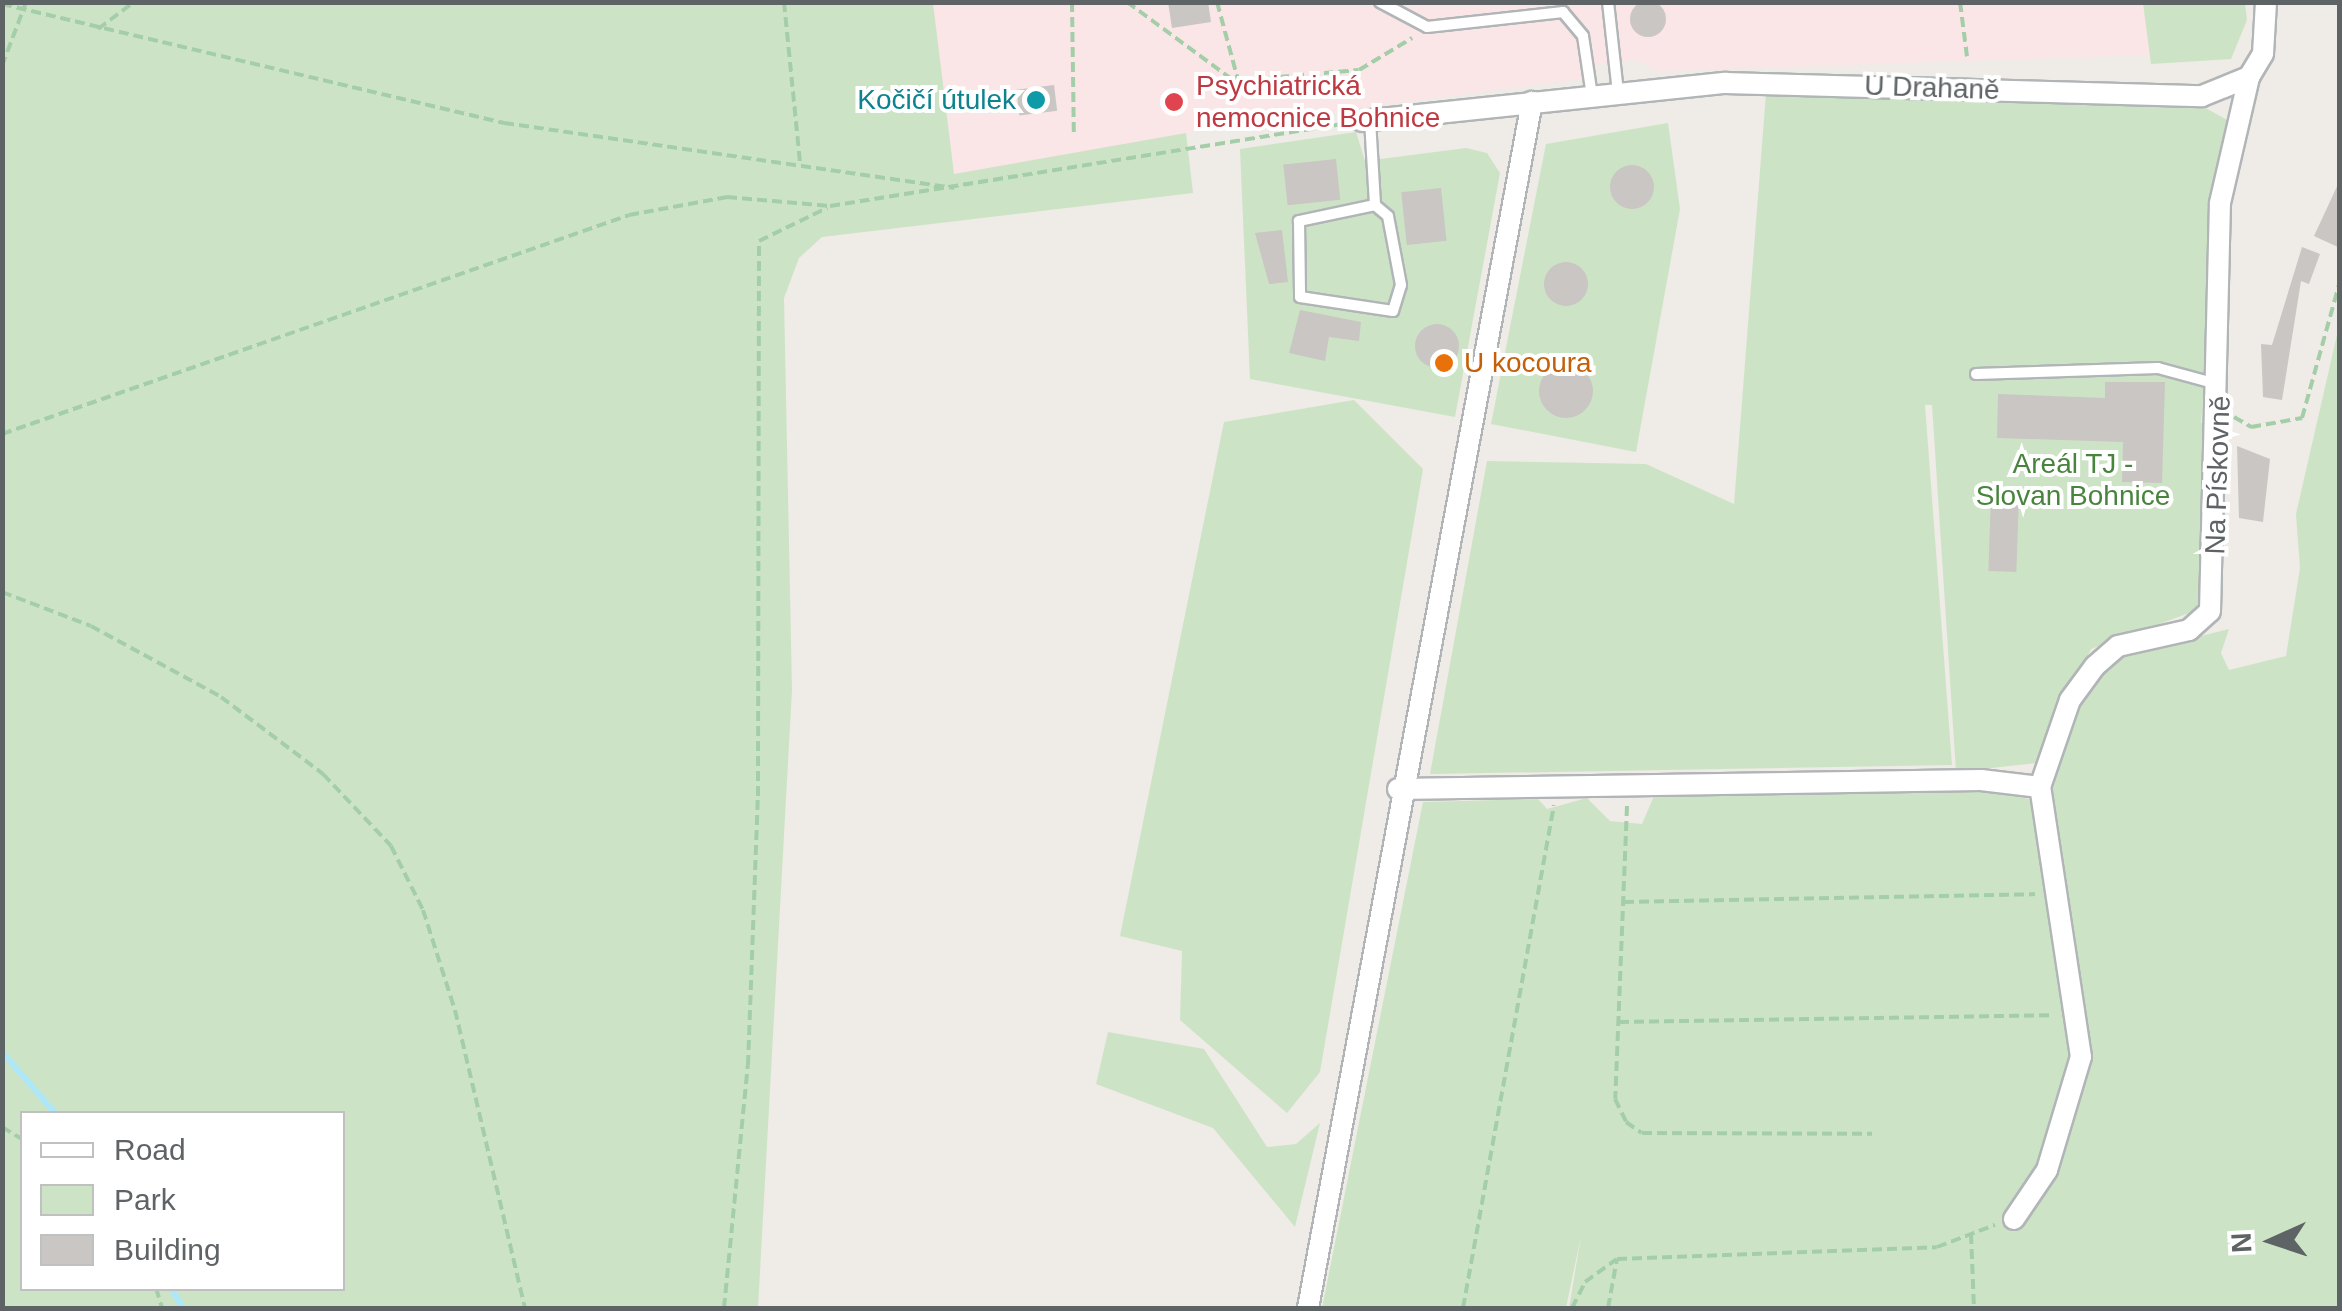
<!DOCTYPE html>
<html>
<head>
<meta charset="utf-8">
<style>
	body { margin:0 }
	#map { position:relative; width:2342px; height:1311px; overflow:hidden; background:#efebe6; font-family:Arial,sans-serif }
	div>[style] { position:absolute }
	.medical>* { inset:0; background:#fae5e7 }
	.green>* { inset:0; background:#cce4c5 }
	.stream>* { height:6px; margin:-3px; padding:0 3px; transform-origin:3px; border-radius:3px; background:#ade7f8 }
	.building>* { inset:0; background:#cac6c3; transform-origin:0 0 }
	.round { border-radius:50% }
	.path>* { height:4px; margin-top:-2px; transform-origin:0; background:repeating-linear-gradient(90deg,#a4cea8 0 10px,transparent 0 15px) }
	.roads { filter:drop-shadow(2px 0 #b1b5b7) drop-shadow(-2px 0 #b1b5b7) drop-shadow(0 2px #b1b5b7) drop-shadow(0 -2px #b1b5b7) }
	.service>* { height:10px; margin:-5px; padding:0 5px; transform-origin:5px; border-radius:5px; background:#fff }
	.minor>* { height:20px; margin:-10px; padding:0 10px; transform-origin:10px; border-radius:10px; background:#fff }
	.dots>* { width:28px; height:28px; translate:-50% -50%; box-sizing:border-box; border:5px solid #fff; border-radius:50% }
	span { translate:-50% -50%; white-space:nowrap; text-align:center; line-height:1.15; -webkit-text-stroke:8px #fff; paint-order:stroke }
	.health-label { font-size:28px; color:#be3a42 }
	.left { translate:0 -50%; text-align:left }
	.street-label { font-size:28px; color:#5e6365 }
	.culture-label { font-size:28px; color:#0d838f }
	.right { translate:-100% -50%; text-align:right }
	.food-label { font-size:28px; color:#c56008 }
	.park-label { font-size:28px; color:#49843e }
	.frame { position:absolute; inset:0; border:5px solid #5e6365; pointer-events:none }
	.legend { position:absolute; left:20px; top:1111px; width:325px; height:180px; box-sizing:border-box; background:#fff; border:2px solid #bfc1c1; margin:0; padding:12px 18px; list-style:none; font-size:30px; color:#5e6365 }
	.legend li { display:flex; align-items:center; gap:20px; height:50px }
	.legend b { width:50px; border:2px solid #bfc1c1 }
	.north { position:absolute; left:2222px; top:1191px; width:100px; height:100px; -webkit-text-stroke:8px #fff; paint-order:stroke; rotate:267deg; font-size:28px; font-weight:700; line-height:40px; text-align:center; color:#5e6365 }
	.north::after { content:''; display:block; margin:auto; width:35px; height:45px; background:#5e6365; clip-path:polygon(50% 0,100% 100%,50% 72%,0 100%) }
</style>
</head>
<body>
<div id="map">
	<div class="medical">
		<div style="clip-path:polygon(2222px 2px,2212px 53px,1658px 71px,1636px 60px,1594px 65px,1580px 79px,1238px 124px,954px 175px,933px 3px)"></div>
	</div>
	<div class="green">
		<div style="clip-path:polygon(evenodd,2px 3px,933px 3px,954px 174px,1186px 133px,1193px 193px,822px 237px,799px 258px,784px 298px,792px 690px,758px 1308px,3px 1308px,2px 3px,22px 1114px,342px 1114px,342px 1288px,22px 1288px,22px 1114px)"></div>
		<div style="clip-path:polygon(2143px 3px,2245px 3px,2247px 20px,2231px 59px,2151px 64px)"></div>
		<div style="clip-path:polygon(1766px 94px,2200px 105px,2240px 127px,2216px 243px,2212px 411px,2202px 411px,2201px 423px,2211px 424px,2200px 609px,2091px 649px,2036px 763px,1956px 772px,1932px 405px,1925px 405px,1952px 765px,1430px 774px,1487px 461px,1646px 464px,1734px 504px)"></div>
		<div style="clip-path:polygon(1668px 123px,1680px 209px,1636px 452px,1491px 424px,1546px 144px)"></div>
		<div style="clip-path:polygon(1356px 132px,1365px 161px,1466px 148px,1487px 153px,1500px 173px,1455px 417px,1250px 379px,1240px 149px)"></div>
		<div style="clip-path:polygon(2339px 326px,2339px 1308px,1569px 1308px,1581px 1236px,1566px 1308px,1322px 1308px,1423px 802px,1538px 799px,1547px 809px,1587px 798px,1610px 821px,1642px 824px,1654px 796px,1983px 787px,2033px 800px,2049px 781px,2075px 706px,2109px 659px,2229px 629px,2221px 653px,2229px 670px,2286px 656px,2300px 568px,2296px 514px)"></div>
		<div style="clip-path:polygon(1354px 400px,1423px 469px,1320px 1072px,1287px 1113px,1180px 1020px,1182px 951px,1120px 936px,1224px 422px)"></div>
		<div style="clip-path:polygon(1108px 1032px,1204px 1049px,1267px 1147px,1296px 1144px,1320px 1123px,1295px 1227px,1213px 1128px,1096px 1084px)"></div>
	</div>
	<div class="stream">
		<div style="left:2px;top:1052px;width:82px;rotate:48.9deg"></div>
		<div style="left:171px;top:1288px;width:23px;rotate:59deg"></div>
	</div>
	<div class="building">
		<div class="round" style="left:1630px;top:1px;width:36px;height:36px"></div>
		<div style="clip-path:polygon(1168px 2px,1208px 2px,1211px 22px,1172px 28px)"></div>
		<div style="left:1054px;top:85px;width:26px;height:38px;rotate:83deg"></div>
		<div style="left:1336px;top:159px;width:41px;height:53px;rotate:84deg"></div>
		<div class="round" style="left:1610px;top:165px;width:44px;height:44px"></div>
		<div style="clip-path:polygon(2340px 180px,2340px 248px,2314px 236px)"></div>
		<div style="left:1441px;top:188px;width:53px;height:40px;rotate:84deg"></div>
		<div style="clip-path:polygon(1282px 230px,1288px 282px,1269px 284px,1255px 233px)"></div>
		<div style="clip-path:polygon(2302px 247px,2320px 254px,2309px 284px,2301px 281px,2282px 400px,2263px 397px,2261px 344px,2272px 345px)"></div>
		<div class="round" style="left:1544px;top:262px;width:44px;height:44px"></div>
		<div style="clip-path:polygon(1300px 310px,1361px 322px,1359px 341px,1329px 337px,1325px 361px,1289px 353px)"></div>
		<div class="round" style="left:1415px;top:324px;width:44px;height:44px"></div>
		<div class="round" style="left:1539px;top:364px;width:54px;height:54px"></div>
		<div style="clip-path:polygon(2105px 382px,2165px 382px,2162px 483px,2122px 482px,2123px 442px,1997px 438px,1998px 394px,2105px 398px)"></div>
		<div style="clip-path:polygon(2237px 446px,2270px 459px,2263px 522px,2239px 518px)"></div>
		<div style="left:1991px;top:495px;width:28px;height:76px;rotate:2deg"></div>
	</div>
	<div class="path">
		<div style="left:784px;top:2px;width:161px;rotate:84.3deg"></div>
		<div style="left:1072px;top:2px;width:135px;rotate:89.2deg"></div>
		<div style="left:1127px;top:2px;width:133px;rotate:36.4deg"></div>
		<div style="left:1234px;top:81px;width:125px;rotate:-5deg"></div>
		<div style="left:1359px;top:70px;width:62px;rotate:-31.1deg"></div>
		<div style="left:1217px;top:2px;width:81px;rotate:74.9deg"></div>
		<div style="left:1960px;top:2px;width:55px;rotate:82.7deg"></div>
		<div style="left:2px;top:4px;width:516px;rotate:13.34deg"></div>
		<div style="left:504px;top:123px;width:455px;rotate:8.2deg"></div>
		<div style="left:98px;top:29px;width:45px;rotate:-36.9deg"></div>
		<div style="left:2px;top:66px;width:68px;rotate:-69.4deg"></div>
		<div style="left:2234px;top:417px;width:20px;rotate:30deg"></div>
		<div style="left:2251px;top:427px;width:52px;rotate:-10deg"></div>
		<div style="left:2302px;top:418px;width:142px;rotate:-74.5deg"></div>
		<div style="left:2px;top:434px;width:664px;rotate:-19.25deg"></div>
		<div style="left:629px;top:215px;width:100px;rotate:-10.4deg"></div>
		<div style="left:727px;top:197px;width:103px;rotate:5deg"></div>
		<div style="left:830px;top:206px;width:519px;rotate:-9.1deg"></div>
		<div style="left:2px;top:592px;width:95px;rotate:20.9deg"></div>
		<div style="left:91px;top:626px;width:148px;rotate:28.6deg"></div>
		<div style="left:221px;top:697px;width:128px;rotate:37deg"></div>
		<div style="left:323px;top:774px;width:99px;rotate:46.6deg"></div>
		<div style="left:391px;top:846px;width:72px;rotate:63.4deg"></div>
		<div style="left:423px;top:910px;width:105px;rotate:72.3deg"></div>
		<div style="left:455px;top:1010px;width:306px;rotate:76.8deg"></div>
		<div style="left:1627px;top:806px;width:293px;rotate:92.3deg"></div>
		<div style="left:1615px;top:1099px;width:25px;rotate:64deg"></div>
		<div style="left:1626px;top:1122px;width:19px;rotate:35deg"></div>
		<div style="left:1642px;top:1133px;width:230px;rotate:0.2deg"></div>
		<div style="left:1624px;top:902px;width:411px;rotate:-1.1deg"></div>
		<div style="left:1619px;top:1022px;width:435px;rotate:-0.9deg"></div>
		<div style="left:2px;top:1127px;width:23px;rotate:31deg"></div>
		<div style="left:1971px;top:1234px;width:74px;rotate:87.7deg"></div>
		<div style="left:156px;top:1288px;width:21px;rotate:73deg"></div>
		<div style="left:724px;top:1308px;width:244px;rotate:-84.4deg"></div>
		<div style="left:748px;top:1065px;width:269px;rotate:-87.9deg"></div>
		<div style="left:758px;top:796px;width:555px;rotate:-89.9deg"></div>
		<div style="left:759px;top:241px;width:76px;rotate:-25.9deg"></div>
		<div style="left:1463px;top:1308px;width:511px;rotate:-79.75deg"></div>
		<div style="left:1572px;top:1308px;width:29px;rotate:-63deg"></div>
		<div style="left:1585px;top:1282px;width:39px;rotate:-36deg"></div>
		<div style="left:1617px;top:1259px;width:320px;rotate:-2.1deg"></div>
		<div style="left:1937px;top:1247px;width:62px;rotate:-20.8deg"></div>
		<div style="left:1608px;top:1308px;width:50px;rotate:-79.6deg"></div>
	</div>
	<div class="roads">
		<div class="service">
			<div style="left:1380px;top:2px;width:53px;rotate:28deg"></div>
			<div style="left:1427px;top:27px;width:137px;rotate:-6.3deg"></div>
			<div style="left:1563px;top:12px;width:31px;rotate:50deg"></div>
			<div style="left:1583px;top:36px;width:61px;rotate:81.5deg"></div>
			<div style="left:1608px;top:2px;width:92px;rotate:83.7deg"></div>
			<div style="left:1370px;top:120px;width:85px;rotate:86.6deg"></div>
			<div style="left:1375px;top:205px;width:78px;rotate:168.1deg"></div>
			<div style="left:1299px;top:221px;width:76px;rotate:89.2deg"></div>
			<div style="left:1300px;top:297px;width:94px;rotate:8.6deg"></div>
			<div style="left:1393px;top:311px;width:27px;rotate:-73deg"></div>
			<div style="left:1401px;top:285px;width:70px;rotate:-100.7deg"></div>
			<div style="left:1388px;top:216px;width:17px;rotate:-140deg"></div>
			<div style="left:1976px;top:374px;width:182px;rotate:-1.9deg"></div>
			<div style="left:2158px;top:368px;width:61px;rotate:15.2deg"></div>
		</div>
		<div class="minor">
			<div style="left:1362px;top:121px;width:365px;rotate:-6deg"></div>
			<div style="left:1725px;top:83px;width:477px;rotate:1.6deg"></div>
			<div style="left:2202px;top:96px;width:51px;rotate:-22deg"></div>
			<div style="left:2249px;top:77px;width:27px;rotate:-59deg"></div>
			<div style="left:2263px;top:54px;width:52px;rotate:-86.7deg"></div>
			<div style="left:1398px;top:789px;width:583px;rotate:-0.88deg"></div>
			<div style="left:1981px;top:780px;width:59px;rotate:6.8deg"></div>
			<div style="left:2014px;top:1219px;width:59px;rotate:-56deg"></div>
			<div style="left:2047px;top:1170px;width:118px;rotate:-73.3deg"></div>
			<div style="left:2081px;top:1057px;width:273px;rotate:-98.6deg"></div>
			<div style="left:2040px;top:787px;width:92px;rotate:-71deg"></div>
			<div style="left:2070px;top:700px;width:42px;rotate:-53.7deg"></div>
			<div style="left:2095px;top:666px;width:30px;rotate:-41deg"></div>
			<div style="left:2118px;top:646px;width:73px;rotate:-12.7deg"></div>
			<div style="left:2189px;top:630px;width:28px;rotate:-42deg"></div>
			<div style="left:2210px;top:611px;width:408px;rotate:-88.6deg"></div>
			<div style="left:2220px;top:203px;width:129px;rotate:-77deg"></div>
			<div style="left:1308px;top:1308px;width:1227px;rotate:-79.48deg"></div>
		</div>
	</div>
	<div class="dots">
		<div style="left:1036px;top:100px;background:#0f9aa8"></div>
		<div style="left:1174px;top:102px;background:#e0444e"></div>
		<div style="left:1444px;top:363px;background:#e8710a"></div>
	</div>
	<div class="health-label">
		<span class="left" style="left:1196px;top:102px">Psychiatrická<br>nemocnice Bohnice</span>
	</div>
	<div class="street-label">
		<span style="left:1932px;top:88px;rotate:2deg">U Drahaně</span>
		<span style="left:2218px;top:475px;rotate:-88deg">Na Pískovně</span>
	</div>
	<div class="culture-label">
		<span class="right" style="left:1016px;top:100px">Kočičí útulek</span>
	</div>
	<div class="food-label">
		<span class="left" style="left:1464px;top:363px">U kocoura</span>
	</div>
	<div class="park-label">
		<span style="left:2073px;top:480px">Areál TJ -<br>Slovan Bohnice</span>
	</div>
	<div class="frame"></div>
	<ul class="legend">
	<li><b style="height:12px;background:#fff"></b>Road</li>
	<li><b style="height:28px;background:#cce4c5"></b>Park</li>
	<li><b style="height:28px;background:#cac6c3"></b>Building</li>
	</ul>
	<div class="north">N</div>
</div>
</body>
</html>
